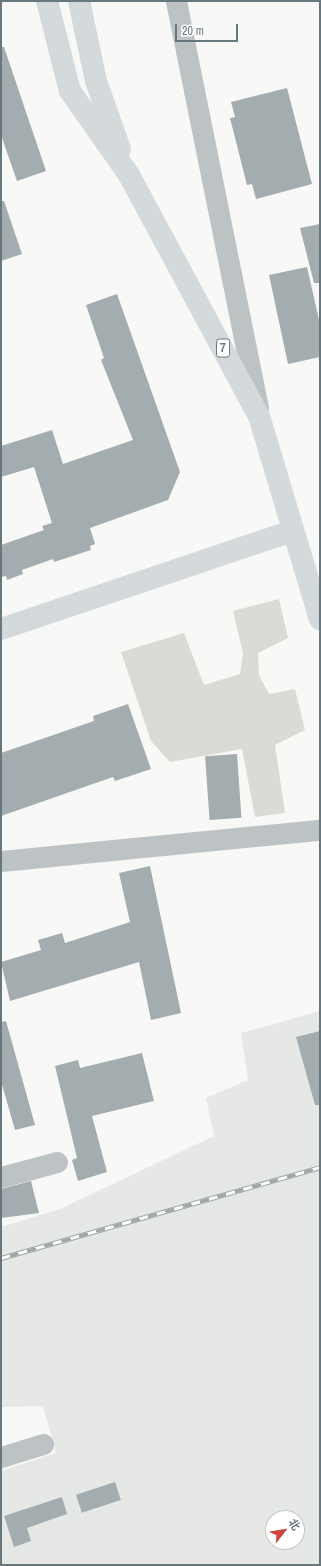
<!DOCTYPE html>
<html>
<head>
<meta charset="utf-8">
<style>
	body { margin:0 }
	#map { position:relative; width:321px; height:1566px; overflow:hidden; background:#f8f8f6; font-family:"Archivo Narrow","Noto Sans SC",sans-serif }
	div>[style] { position:absolute }
	.built>* { inset:0; background:#e6e8e6 }
	.green>* { inset:0; background:#d9dcd5 }
	.building>* { inset:0; background:#a3adb0; transform-origin:0 0 }
	.street>* { height:21px; margin:-10.5px; padding:0 10.5px; transform-origin:10.5px; border-radius:10.5px; background:#bdc3c5 }
	.secondary>* { height:22px; margin:-11px; padding:0 11px; transform-origin:11px; border-radius:11px; background:#d4d9db }
	.primary>* { height:22px; margin:-11px; padding:0 11px; transform-origin:11px; border-radius:11px; background:#d4d9db }
	.rail>* { height:4.5px; margin-top:-2.25px; transform-origin:0; background:repeating-linear-gradient(90deg,#fff 0 9px,#9ea7a9 0 18px); box-sizing:border-box; border-block:1px solid #9ea7a9 }
	span { translate:-50% -50%; white-space:nowrap; text-align:center; line-height:1.15; -webkit-text-stroke:4px #fff; paint-order:stroke }
	.shield-label span { padding:1px 3px; background:#fff; border:1px solid; border-radius:3px; -webkit-text-stroke-width:0 }
	.shield-label { font-size:13px; color:#66787d; font-weight:700 }
	.frame { position:absolute; inset:0; border:2px solid #66787d; pointer-events:none }
	.north { position:absolute; left:265px; top:1510px; width:40px; height:40px; box-sizing:border-box; background:#fff; border:1px solid #c2c9cb; border-radius:50%; rotate:59deg; font-size:11px; font-weight:700; line-height:16px; text-align:center; color:#66787d }
	.north::after { content:''; display:block; margin:auto; width:14px; height:18px; background:#d1433d; clip-path:polygon(50% 0,100% 100%,50% 72%,0 100%) }
	.scale { position:absolute; left:175px; top:24px; width:63px; height:18px; box-sizing:border-box; border:2px solid #66787d; border-top:0; padding-left:5px; font-size:12px; line-height:14px; white-space:nowrap; color:#66787d; -webkit-text-stroke:3px #fff; paint-order:stroke }
</style>
</head>
<body>
<div id="map">
	<div class="built">
		<div style="clip-path:polygon(evenodd,320px 1011px,320px 1565px,1px 1565px,1px 1471px,56px 1453px,43px 1406px,1px 1407px,1px 1227px,60px 1209px,214px 1136px,206px 1098px,248px 1080px,241px 1033px,320px 1011px,273px 1518px,297px 1518px,297px 1542px,273px 1542px,273px 1518px)"></div>
	</div>
	<div class="green">
		<div style="clip-path:polygon(279px 599px,288px 638px,258px 653px,259px 675px,269px 694px,295px 689px,305px 730px,275px 745px,285px 813px,255px 817px,242px 749px,170px 762px,151px 741px,121px 652px,184px 633px,204px 685px,240px 674px,243px 653px,233px 611px)"></div>
	</div>
	<div class="building">
		<div style="clip-path:polygon(1px 47px,4px 47px,46px 171px,17px 181px,1px 135px)"></div>
		<div style="clip-path:polygon(287px 88px,312px 184px,256px 199px,252px 184px,247px 185px,230px 118px,235px 117px,231px 102px)"></div>
		<div style="clip-path:polygon(1px 201px,4px 201px,22px 254px,1px 261px)"></div>
		<div style="clip-path:polygon(320px 224px,320px 283px,314px 283px,300px 228px)"></div>
		<div style="clip-path:polygon(307px 267px,320px 324px,320px 357px,288px 364px,269px 275px)"></div>
		<div style="clip-path:polygon(117px 294px,180px 472px,168px 500px,90px 528px,95px 544px,90px 546px,91px 550px,54px 562px,53px 559px,22px 570px,23px 574px,7px 580px,6px 576px,1px 577px,1px 545px,44px 530px,42px 526px,52px 523px,34px 467px,1px 477px,1px 446px,52px 430px,63px 464px,133px 440px,101px 360px,104px 358px,86px 305px)"></div>
		<div style="clip-path:polygon(128px 704px,151px 769px,115px 781px,113px 777px,1px 816px,1px 753px,94px 721px,93px 716px)"></div>
		<div style="left:237px;top:754px;width:64px;height:32px;rotate:86deg"></div>
		<div style="clip-path:polygon(150px 866px,181px 1013px,151px 1020px,139px 962px,10px 1001px,1px 962px,41px 950px,38px 940px,62px 933px,65px 943px,130px 922px,119px 873px)"></div>
		<div style="clip-path:polygon(6px 1021px,35px 1125px,15px 1130px,1px 1081px,1px 1022px)"></div>
		<div style="clip-path:polygon(320px 1031px,320px 1105px,315px 1105px,296px 1037px)"></div>
		<div style="clip-path:polygon(142px 1053px,154px 1101px,92px 1116px,107px 1172px,78px 1181px,72px 1160px,77px 1158px,55px 1066px,78px 1060px,80px 1068px)"></div>
		<div style="clip-path:polygon(31px 1181px,39px 1213px,1px 1218px,1px 1189px)"></div>
		<div style="left:115px;top:1482px;width:19px;height:41px;rotate:72deg"></div>
		<div style="clip-path:polygon(62px 1497px,67px 1514px,27px 1528px,31px 1541px,14px 1547px,4px 1516px)"></div>
	</div>
	<div class="street">
		<div style="left:176px;top:1px;width:415px;rotate:78.6deg"></div>
		<div style="left:1px;top:861px;width:321px;rotate:-5.6deg"></div>
		<div style="left:1px;top:1177px;width:58px;rotate:-15deg"></div>
		<div style="left:1px;top:1457px;width:44px;rotate:-17.2deg"></div>
	</div>
	<div class="secondary">
		<div style="left:1px;top:629px;width:308px;rotate:-18.6deg"></div>
	</div>
	<div class="primary">
		<div style="left:47px;top:1px;width:93px;rotate:75.7deg"></div>
		<div style="left:70px;top:91px;width:103px;rotate:54.9deg"></div>
		<div style="left:129px;top:175px;width:274px;rotate:61.7deg"></div>
		<div style="left:259px;top:416px;width:212px;rotate:73.3deg"></div>
		<div style="left:79px;top:1px;width:82px;rotate:78deg"></div>
		<div style="left:96px;top:81px;width:72px;rotate:70.6deg"></div>
	</div>
	<div class="rail">
		<div style="left:1px;top:1258px;width:332px;rotate:-15.9deg"></div>
	</div>
	<div class="shield-label">
		<span style="left:223px;top:348px">7</span>
	</div>
	<div class="frame"></div>
	<div class="north">北</div>
	<div class="scale">20 m</div>
</div>
</body>
</html>
